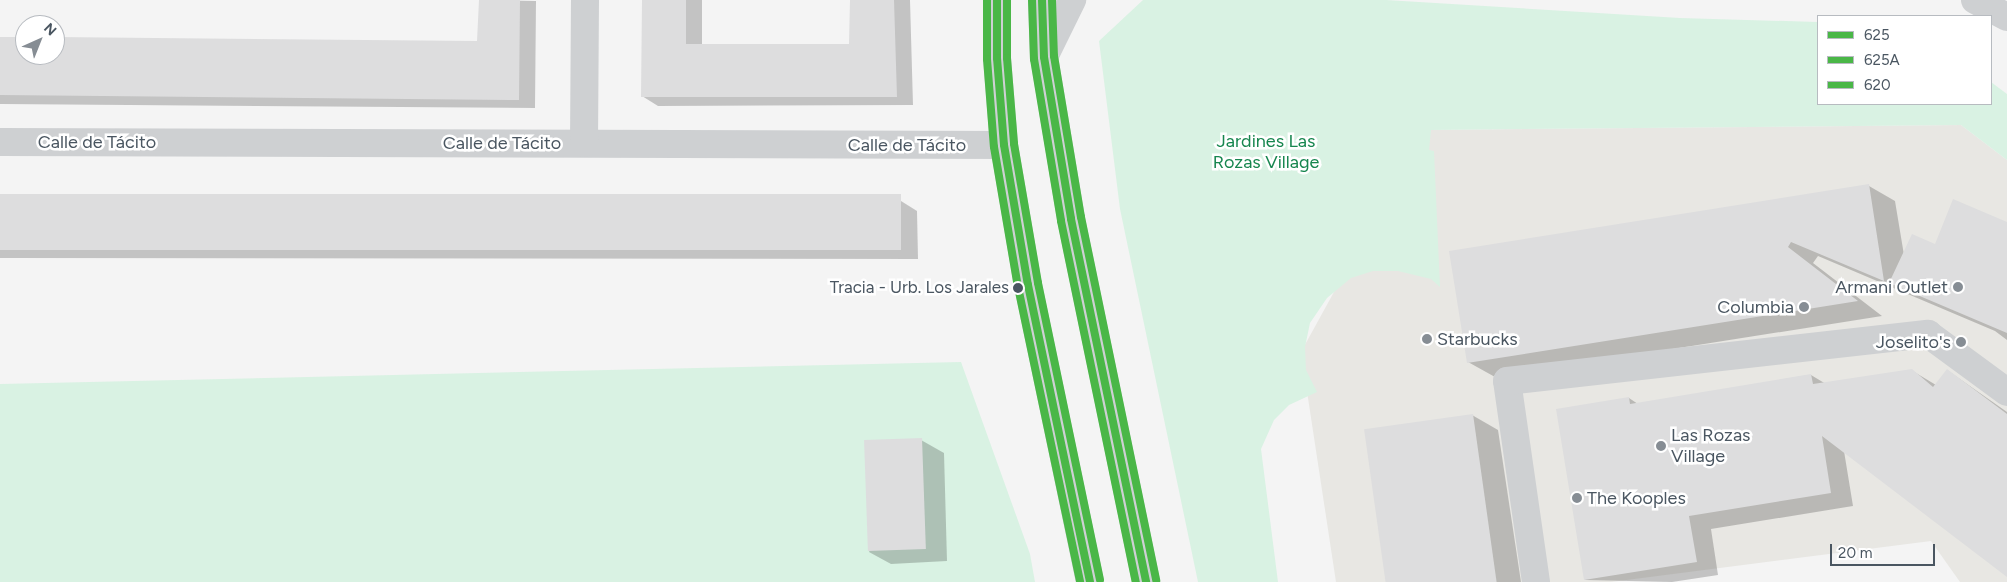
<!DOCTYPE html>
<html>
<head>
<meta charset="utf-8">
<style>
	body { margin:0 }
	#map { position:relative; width:2007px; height:582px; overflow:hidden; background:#f4f4f4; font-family:Figtree,sans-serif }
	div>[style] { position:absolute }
	.commercial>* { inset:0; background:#e8e7e3 }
	.green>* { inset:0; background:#d9f2e3 }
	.shadow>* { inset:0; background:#0003 }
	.building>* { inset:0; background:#ddddde; transform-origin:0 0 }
	.street>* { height:28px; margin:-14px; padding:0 14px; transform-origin:14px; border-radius:14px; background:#ced0d2 }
	.secondary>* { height:28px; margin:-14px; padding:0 14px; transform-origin:14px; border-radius:14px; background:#ced0d4 }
	.bus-1>* { height:8px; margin:-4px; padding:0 4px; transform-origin:4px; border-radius:4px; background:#4ab747 }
	.bus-2>* { height:8px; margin:-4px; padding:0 4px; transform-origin:4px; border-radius:4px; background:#4ab747 }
	.bus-3>* { height:8px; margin:-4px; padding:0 4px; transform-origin:4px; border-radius:4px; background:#4ab747 }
	.dots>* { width:14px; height:14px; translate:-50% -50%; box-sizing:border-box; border:2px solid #fff; border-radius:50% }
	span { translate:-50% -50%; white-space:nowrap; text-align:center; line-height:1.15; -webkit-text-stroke:5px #fff; paint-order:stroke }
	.bus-label { font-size:17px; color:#4a5661 }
	.right { translate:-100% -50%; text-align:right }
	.street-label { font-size:18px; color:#4a5661 }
	.park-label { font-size:18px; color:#17864f }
	.poi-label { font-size:18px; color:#4a5661 }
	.left { translate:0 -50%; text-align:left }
	.legend { position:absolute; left:1817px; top:15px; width:175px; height:90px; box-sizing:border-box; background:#fff; border:1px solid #b7bbc0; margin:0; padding:6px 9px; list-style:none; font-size:15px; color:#4a5661 }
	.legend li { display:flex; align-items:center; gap:10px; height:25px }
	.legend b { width:25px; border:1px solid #b7bbc0 }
	.north { position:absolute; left:15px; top:15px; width:50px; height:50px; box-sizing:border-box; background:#fff; border:1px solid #b7bbc0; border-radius:50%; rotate:44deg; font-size:14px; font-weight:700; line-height:20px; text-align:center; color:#4a5661 }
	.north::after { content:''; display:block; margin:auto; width:18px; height:22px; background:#868d94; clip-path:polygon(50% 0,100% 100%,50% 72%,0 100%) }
	.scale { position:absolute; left:1830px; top:544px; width:105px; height:22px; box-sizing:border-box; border:2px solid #4a5661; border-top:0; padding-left:6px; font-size:15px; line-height:18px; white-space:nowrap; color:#4a5661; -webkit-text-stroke:4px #fff; paint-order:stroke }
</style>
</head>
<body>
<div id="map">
	<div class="commercial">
		<div style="clip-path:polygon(1961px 125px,2007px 160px,2007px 582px,1960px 582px,1931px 541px,1611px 582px,1336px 582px,1301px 352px,1423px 130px)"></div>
	</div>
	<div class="green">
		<div style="clip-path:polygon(1143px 0,1386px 0,1680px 18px,1818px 22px,1818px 104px,1991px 104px,1991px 82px,2007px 94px,2007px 160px,1961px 125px,1431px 130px,1429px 150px,1434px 151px,1440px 287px,1431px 279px,1398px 271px,1373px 271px,1351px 278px,1327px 298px,1310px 323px,1305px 347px,1306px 370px,1317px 392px,1289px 405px,1274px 420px,1261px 449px,1278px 582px,1198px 582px,1120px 209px,1099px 41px)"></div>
		<div style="clip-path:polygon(961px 362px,1030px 554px,1035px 582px,0 582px,0 384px)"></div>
	</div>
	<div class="shadow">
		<div style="clip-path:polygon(480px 0,536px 1px,535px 108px,0 104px,0 38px,25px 38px,25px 55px,55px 55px,55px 39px,478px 42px)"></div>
		<div style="clip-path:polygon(642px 0,702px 0,702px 45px,851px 45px,851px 0,910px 0,913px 105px,658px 106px,642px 96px)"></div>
		<div style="clip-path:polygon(1869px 186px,1895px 201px,1904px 255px,2007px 223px,2007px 340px,1995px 331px,1818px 256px,1813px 263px,1882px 316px,1495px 377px,1468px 362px)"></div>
		<div style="clip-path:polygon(0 195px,901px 201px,917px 211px,918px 259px,0 258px)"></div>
		<div style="clip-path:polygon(1911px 370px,1936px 385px,1947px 370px,2007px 412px,2007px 576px,1844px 451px,1853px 506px,1711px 529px,1718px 575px,1672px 582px,1585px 580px,1629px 398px,1638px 404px,1811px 375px,1826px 384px)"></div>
		<div style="clip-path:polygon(1472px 415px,1498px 430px,1521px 582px,1387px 582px)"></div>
		<div style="clip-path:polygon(921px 440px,944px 453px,947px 561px,891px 564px,869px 552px)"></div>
	</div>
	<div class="building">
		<div style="clip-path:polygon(479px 0,520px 0,519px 100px,0 95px,0 37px,25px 37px,25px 55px,55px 55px,55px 37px,477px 41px)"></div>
		<div style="clip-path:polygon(642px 0,686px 0,686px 44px,849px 44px,850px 0,894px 0,897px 97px,641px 97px)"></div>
		<div style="clip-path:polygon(1869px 184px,1884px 281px,1791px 242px,1788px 247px,1858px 301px,1467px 363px,1449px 251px)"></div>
		<div style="left:0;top:194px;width:901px;height:56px"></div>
		<div style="clip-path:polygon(1953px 199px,2007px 222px,2007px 333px,1889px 283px,1912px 234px,1935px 244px)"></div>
		<div style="clip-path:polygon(1912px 369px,1933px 387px,1947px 369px,2007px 414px,2007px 577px,1822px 436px,1831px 493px,1689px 516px,1697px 562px,1584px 580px,1556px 409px,1629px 397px,1630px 404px,1811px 374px,1813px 384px)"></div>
		<div style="left:1473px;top:414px;width:170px;height:110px;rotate:82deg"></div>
		<div style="left:922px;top:438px;width:111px;height:58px;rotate:88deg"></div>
	</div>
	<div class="street">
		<div style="left:1975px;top:0;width:36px;rotate:28deg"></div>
		<div style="left:1044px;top:57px;width:64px;rotate:-63.8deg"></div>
		<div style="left:0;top:142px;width:1004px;rotate:0.17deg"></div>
		<div style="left:584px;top:143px;width:143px;rotate:-89.6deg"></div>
		<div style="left:1536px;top:582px;width:203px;rotate:-98.2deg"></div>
		<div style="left:1507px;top:381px;width:424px;rotate:-6.4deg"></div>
		<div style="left:1928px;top:334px;width:98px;rotate:36.3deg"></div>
	</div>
	<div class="secondary">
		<div style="left:997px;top:0;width:58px;rotate:90deg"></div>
		<div style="left:997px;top:58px;width:87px;rotate:85.4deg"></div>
		<div style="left:1004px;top:145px;width:142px;rotate:80.3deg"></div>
		<div style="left:1028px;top:285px;width:303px;rotate:78.2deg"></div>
		<div style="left:1042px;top:0;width:57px;rotate:88deg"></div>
		<div style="left:1044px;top:57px;width:164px;rotate:80.5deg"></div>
		<div style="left:1071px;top:219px;width:371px;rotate:78.3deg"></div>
	</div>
	<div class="bus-1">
		<div style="left:997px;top:0;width:58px;rotate:90deg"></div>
		<div style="left:997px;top:58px;width:87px;rotate:85.4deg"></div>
		<div style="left:1004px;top:145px;width:142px;rotate:80.3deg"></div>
		<div style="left:1028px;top:285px;width:303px;rotate:78.2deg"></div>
		<div style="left:1042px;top:0;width:57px;rotate:88deg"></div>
		<div style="left:1044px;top:57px;width:164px;rotate:80.5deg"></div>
		<div style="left:1071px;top:219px;width:371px;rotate:78.3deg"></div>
	</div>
	<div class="bus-2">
		<div style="left:987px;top:0;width:59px;rotate:90deg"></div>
		<div style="left:987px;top:59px;width:88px;rotate:85.5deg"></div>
		<div style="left:994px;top:147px;width:142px;rotate:80.3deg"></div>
		<div style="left:1018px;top:287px;width:301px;rotate:78.1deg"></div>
		<div style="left:1032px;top:0;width:59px;rotate:88.1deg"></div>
		<div style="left:1034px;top:59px;width:164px;rotate:80.5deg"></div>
		<div style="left:1061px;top:221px;width:369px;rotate:78.3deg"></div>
	</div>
	<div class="bus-3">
		<div style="left:1007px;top:0;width:58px;rotate:90deg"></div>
		<div style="left:1007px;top:58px;width:86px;rotate:85.3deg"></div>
		<div style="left:1014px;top:144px;width:141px;rotate:80.2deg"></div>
		<div style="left:1038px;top:283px;width:303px;rotate:78.2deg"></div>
		<div style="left:1052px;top:0;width:56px;rotate:88deg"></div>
		<div style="left:1054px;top:56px;width:163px;rotate:80.5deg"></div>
		<div style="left:1081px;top:217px;width:371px;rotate:78.3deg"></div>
	</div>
	<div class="dots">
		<div style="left:1958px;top:287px;background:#868d94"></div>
		<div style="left:1018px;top:288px;background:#4a5661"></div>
		<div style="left:1804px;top:307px;background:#868d94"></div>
		<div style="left:1427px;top:339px;background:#868d94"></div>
		<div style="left:1961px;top:342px;background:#868d94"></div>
		<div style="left:1661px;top:446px;background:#868d94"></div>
		<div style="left:1577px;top:498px;background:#868d94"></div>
	</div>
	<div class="bus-label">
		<span class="right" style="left:1009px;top:288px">Tracia - Urb. Los Jarales</span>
	</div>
	<div class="street-label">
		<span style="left:97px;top:142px">Calle de Tácito</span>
		<span style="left:502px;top:143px">Calle de Tácito</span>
		<span style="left:907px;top:145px">Calle de Tácito</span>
	</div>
	<div class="park-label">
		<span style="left:1266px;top:152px">Jardines Las<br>Rozas Village</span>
	</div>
	<div class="poi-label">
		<span class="right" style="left:1948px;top:287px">Armani Outlet</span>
		<span class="right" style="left:1794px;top:307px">Columbia</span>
		<span class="left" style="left:1437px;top:339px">Starbucks</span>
		<span class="right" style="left:1951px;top:342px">Joselito's</span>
		<span class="left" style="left:1671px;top:446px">Las Rozas<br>Village</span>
		<span class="left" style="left:1587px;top:498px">The Kooples</span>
	</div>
	<ul class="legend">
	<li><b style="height:6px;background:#4ab747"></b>625</li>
	<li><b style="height:6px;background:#4ab747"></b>625A</li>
	<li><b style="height:6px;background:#4ab747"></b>620</li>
	</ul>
	<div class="north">N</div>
	<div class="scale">20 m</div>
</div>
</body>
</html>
